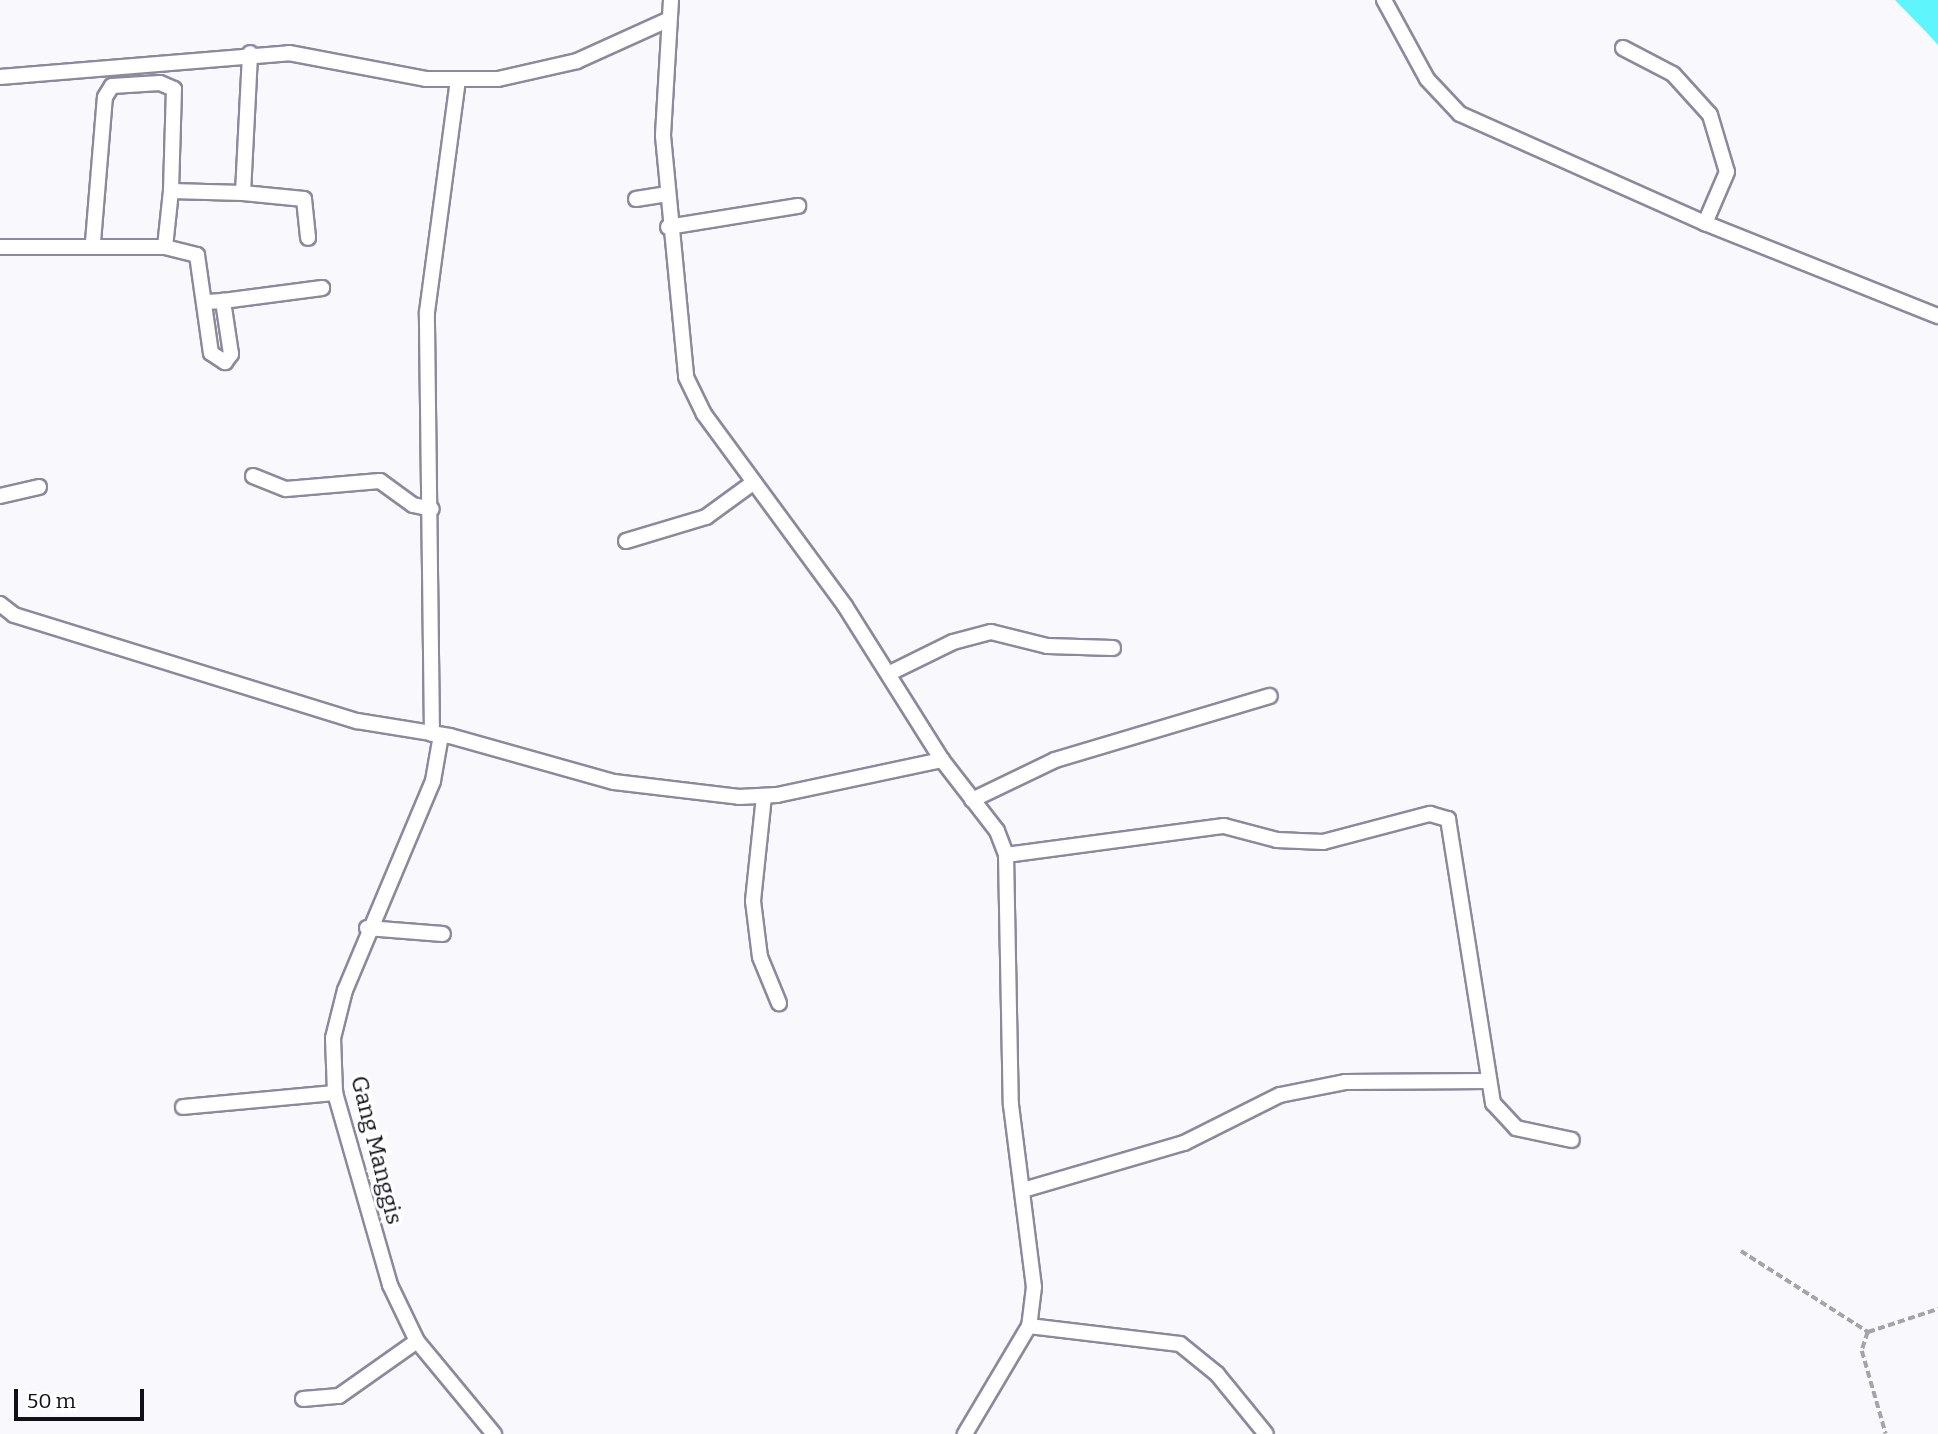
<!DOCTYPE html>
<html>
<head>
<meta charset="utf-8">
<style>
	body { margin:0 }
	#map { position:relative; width:1938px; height:1434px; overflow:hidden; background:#f9f8fd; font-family:Bitter,serif }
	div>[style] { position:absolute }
	.water>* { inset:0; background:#5ef6fc }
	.path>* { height:3.5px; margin-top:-1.75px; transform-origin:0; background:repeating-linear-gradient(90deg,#a5a4aa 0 7px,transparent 0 10.5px) }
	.roads { filter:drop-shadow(2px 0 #8d899d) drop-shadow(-2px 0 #8d899d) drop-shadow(0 2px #8d899d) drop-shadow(0 -2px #8d899d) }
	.minor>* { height:14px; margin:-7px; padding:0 7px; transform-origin:7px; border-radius:7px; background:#fff }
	span { translate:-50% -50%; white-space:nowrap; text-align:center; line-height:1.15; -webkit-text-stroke:6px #fff; paint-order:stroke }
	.street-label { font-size:23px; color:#100e16 }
	.scale { position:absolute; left:14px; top:1389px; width:130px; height:32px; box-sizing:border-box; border:4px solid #100e16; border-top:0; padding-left:9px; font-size:21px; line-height:24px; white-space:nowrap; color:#100e16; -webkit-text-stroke:5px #fff; paint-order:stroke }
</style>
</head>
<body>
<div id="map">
	<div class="water">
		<div style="clip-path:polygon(1895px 0,1938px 0,1938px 45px,1929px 35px)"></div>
	</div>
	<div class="path">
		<div style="left:1741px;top:1251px;width:151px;rotate:32.5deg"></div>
		<div style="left:1868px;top:1332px;width:20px;rotate:108deg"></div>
		<div style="left:1862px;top:1351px;width:86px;rotate:73.9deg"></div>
		<div style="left:1868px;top:1332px;width:74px;rotate:-18.2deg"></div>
	</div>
	<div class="roads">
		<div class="minor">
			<div style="left:671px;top:0;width:136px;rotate:93.4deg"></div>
			<div style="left:663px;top:136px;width:242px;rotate:84.5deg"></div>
			<div style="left:686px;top:377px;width:41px;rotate:64.1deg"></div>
			<div style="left:704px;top:414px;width:238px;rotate:53.7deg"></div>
			<div style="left:845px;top:606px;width:182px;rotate:57.8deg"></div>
			<div style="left:942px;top:760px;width:90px;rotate:52.2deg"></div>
			<div style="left:997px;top:831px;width:26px;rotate:69deg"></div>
			<div style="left:1006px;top:855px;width:250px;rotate:88.9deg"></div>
			<div style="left:1011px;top:1105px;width:183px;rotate:82.8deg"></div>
			<div style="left:1034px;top:1287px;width:39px;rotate:97deg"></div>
			<div style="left:1029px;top:1326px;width:126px;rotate:120.7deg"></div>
			<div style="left:1384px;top:0;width:90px;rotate:61.4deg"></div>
			<div style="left:1427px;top:79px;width:48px;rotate:46.7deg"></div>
			<div style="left:1460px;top:114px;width:268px;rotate:24deg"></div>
			<div style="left:1705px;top:223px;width:251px;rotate:21.8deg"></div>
			<div style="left:1623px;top:48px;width:56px;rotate:27.5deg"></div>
			<div style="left:1673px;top:74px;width:55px;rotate:47.9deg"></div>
			<div style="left:1710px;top:115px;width:59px;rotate:73.4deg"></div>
			<div style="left:1727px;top:172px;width:56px;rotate:113.3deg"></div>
			<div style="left:0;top:77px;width:290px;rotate:-4.7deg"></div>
			<div style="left:289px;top:53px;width:139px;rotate:10.7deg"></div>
			<div style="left:426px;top:79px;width:72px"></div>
			<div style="left:498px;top:79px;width:81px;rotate:-12.8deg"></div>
			<div style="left:577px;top:61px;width:97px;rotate:-24.4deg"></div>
			<div style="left:243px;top:193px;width:61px;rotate:5.6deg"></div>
			<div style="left:304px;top:199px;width:39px;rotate:84deg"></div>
			<div style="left:636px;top:199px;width:32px;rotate:-9deg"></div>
			<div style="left:668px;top:227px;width:132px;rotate:-9.2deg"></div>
			<div style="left:93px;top:242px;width:145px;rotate:-85.3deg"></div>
			<div style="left:105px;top:97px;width:13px;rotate:-58deg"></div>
			<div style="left:112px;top:86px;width:48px;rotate:-3.6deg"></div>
			<div style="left:160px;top:83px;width:15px;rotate:23deg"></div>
			<div style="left:174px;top:89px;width:102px;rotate:91.7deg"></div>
			<div style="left:0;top:247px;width:165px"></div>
			<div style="left:165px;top:247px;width:56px;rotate:-83.9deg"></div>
			<div style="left:171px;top:191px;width:72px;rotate:1.6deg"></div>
			<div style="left:243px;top:193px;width:140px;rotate:-87.1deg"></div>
			<div style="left:165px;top:247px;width:33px;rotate:14deg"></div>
			<div style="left:197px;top:255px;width:99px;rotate:81.9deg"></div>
			<div style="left:211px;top:353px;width:17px;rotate:33deg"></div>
			<div style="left:225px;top:362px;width:10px;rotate:-53deg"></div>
			<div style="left:231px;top:354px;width:54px;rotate:-98.6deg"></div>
			<div style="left:223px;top:301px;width:17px;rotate:177deg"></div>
			<div style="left:223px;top:301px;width:100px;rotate:-7.5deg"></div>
			<div style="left:253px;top:476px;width:35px;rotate:22deg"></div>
			<div style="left:286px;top:489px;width:94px;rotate:-4.9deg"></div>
			<div style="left:380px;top:481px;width:41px;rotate:36deg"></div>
			<div style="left:413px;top:505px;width:19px;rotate:12deg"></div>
			<div style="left:0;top:496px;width:40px;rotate:-13deg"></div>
			<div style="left:626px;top:541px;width:84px;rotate:-16.7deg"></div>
			<div style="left:706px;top:517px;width:59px;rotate:-36.1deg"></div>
			<div style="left:0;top:604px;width:18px;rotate:38deg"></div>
			<div style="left:14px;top:615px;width:359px;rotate:17.2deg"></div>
			<div style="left:357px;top:721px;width:94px;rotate:9.2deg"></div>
			<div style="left:450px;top:736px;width:170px;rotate:15.7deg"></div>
			<div style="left:614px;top:782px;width:126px;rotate:6.8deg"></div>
			<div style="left:739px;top:797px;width:38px;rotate:-3deg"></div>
			<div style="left:777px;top:795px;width:169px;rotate:-12deg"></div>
			<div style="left:890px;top:673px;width:70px;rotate:-26.2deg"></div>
			<div style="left:953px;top:642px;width:39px;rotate:-15deg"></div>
			<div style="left:991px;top:632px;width:58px;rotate:14deg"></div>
			<div style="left:1047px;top:646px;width:66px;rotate:1.7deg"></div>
			<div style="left:432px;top:734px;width:422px;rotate:-90.7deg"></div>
			<div style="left:427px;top:312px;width:234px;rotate:-82.4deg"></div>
			<div style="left:441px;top:735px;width:47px;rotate:99.9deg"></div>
			<div style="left:433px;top:781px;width:227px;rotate:112.8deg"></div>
			<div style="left:345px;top:990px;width:49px;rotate:104deg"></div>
			<div style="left:333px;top:1038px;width:55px;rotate:87.9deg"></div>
			<div style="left:335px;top:1093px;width:200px;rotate:74deg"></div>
			<div style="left:390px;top:1285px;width:62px;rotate:64.3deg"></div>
			<div style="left:417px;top:1341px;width:121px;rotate:50.4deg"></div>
			<div style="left:764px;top:796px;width:106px;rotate:96deg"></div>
			<div style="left:753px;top:901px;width:56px;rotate:82.9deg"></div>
			<div style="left:760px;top:957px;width:50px;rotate:67.6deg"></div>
			<div style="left:972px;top:800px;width:92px;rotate:-25.7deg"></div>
			<div style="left:1055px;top:760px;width:224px;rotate:-16.6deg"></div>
			<div style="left:1006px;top:855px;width:220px;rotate:-7.6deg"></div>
			<div style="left:1224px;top:826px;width:55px;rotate:14.8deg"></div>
			<div style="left:1277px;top:840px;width:46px;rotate:2.5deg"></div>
			<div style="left:1323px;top:842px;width:111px;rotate:-14.7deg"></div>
			<div style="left:1430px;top:814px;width:19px;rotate:16deg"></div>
			<div style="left:1448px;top:819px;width:288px;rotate:81deg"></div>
			<div style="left:1493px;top:1103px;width:34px;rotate:47deg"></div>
			<div style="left:1516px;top:1128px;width:57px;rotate:12.1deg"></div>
			<div style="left:367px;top:928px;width:76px;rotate:4.5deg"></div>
			<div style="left:183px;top:1107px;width:153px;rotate:-5.3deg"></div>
			<div style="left:1023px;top:1190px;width:168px;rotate:-16.3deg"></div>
			<div style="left:1184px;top:1143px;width:107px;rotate:-26.6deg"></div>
			<div style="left:1280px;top:1095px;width:66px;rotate:-11.3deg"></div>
			<div style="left:1345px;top:1082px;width:142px;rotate:-0.4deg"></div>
			<div style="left:1029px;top:1326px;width:152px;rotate:6.8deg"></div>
			<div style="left:1180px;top:1344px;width:48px;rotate:39deg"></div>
			<div style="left:1217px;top:1374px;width:77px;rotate:50.8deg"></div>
			<div style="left:303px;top:1399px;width:36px;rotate:-5deg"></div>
			<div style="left:339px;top:1396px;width:95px;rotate:-35.2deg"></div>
		</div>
	</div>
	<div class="street-label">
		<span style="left:377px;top:1150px;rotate:76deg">Gang Manggis</span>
	</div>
	<div class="scale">50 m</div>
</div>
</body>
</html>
